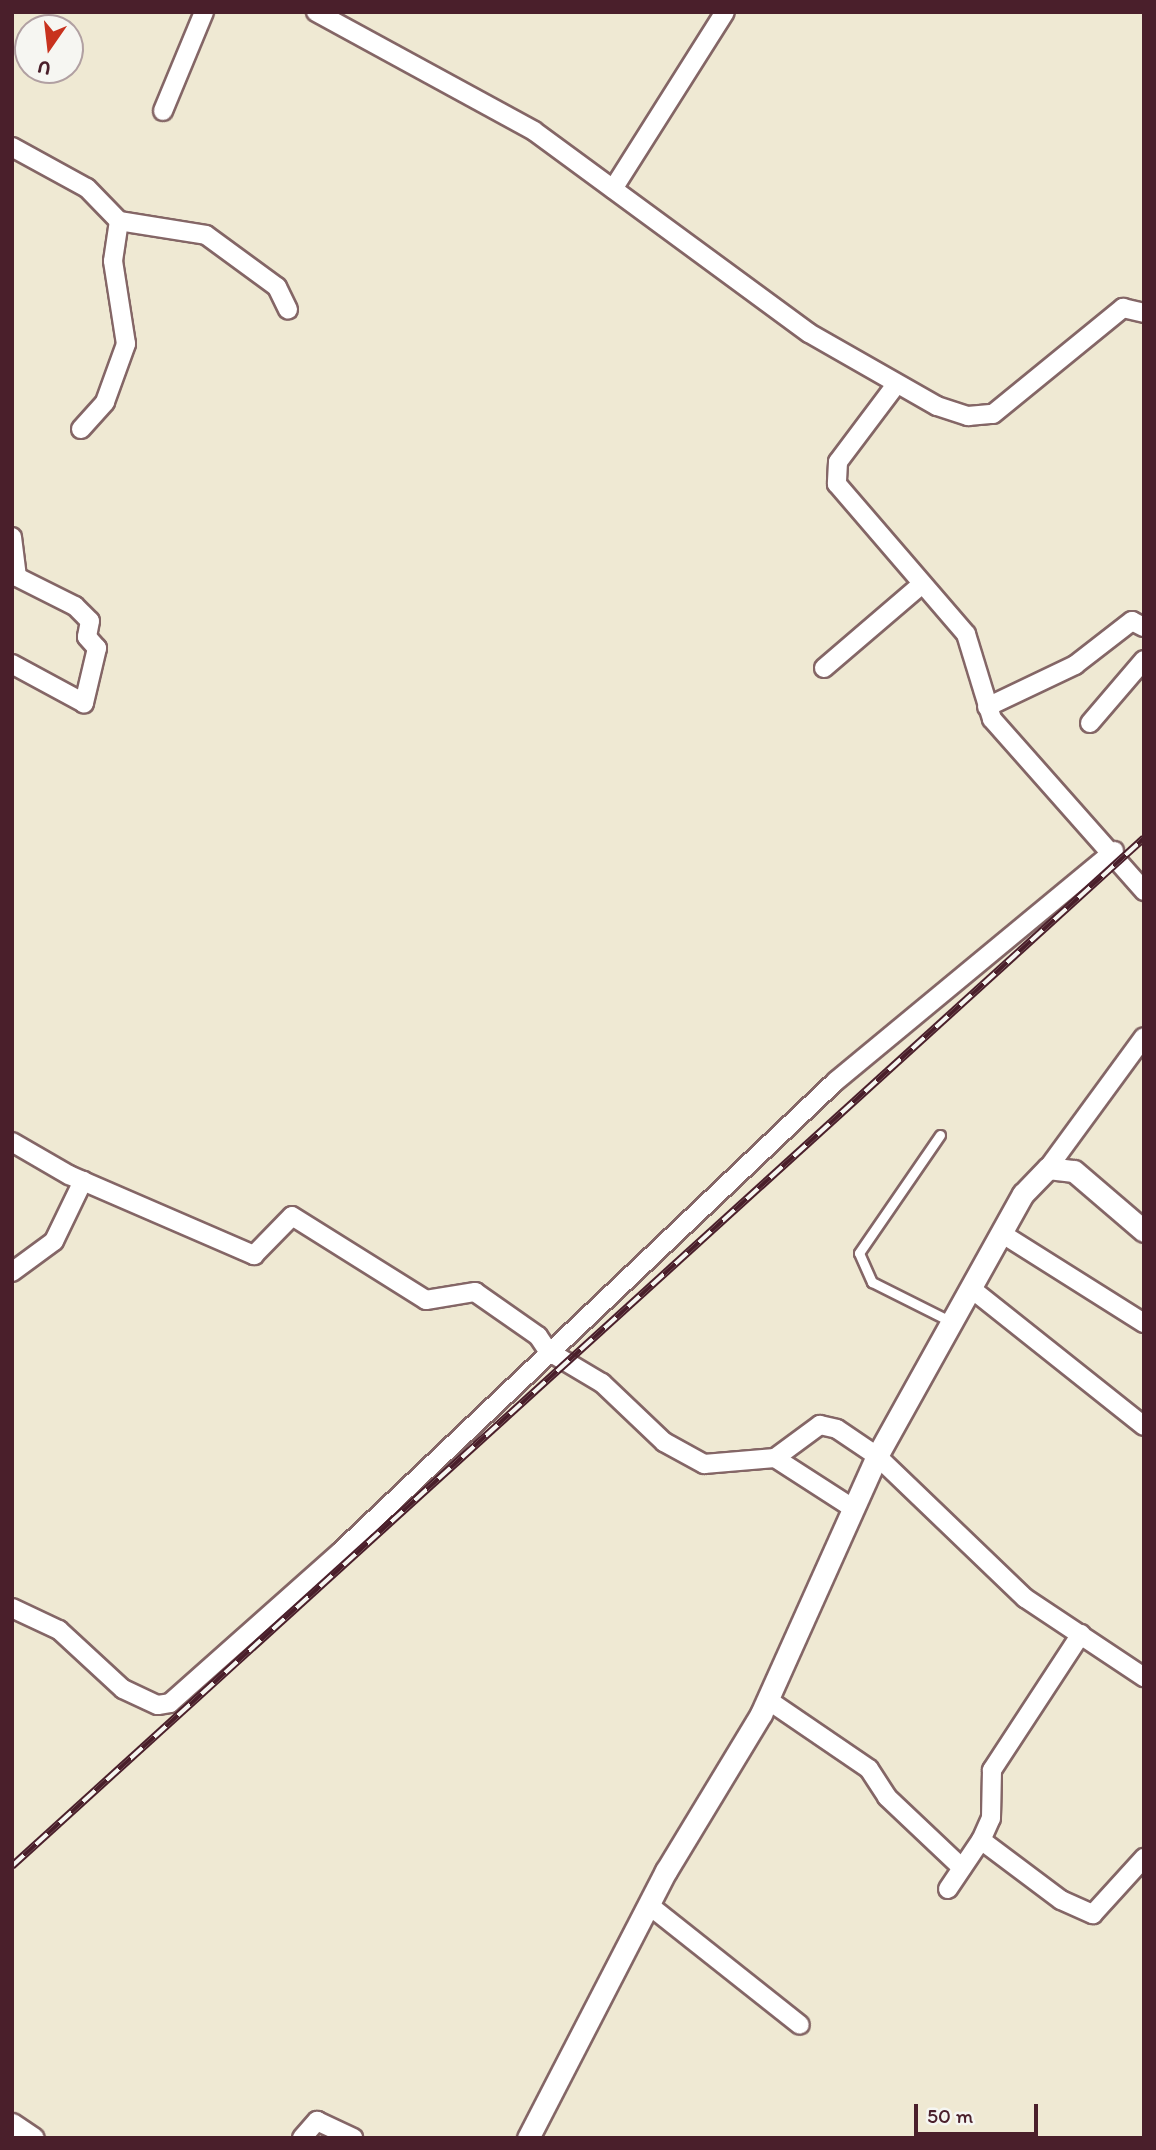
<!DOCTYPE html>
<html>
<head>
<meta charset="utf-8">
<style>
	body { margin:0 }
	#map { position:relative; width:1156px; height:2150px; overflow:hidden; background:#efe9d3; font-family:Itim,sans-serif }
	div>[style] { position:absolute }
	.roads { filter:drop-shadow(2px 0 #846666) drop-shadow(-2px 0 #846666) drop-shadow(0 2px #846666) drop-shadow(0 -2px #846666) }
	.service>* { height:9px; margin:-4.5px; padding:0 4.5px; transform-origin:4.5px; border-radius:4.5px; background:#fff }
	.minor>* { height:18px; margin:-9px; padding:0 9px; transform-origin:9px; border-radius:9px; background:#fff }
	.tertiary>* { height:21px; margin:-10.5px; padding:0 10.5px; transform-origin:10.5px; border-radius:10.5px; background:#fff }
	.rail>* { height:8px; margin-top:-4px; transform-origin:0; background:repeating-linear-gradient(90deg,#f6f6f2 0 16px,#4a1f2b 0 32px); box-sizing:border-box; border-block:2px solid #4a1f2b }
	span { translate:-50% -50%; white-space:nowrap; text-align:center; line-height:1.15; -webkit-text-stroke:5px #f6f6f2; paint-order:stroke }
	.frame { position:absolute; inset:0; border:14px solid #4a1f2b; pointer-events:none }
	.north { position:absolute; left:14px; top:14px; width:70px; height:70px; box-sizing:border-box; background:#f6f6f2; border:2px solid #b1a0a2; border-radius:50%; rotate:194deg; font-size:19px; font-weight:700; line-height:28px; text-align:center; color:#4a1f2b }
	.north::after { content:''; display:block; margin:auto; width:24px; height:32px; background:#c8321e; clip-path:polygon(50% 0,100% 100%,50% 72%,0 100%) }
	.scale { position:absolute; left:914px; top:2104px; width:124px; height:32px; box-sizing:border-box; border:4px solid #4a1f2b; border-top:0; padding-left:9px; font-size:21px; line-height:24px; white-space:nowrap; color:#4a1f2b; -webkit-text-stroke:5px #f6f6f2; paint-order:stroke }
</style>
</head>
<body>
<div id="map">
	<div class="roads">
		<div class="service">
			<div style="left:940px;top:1135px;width:143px;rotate:124.5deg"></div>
			<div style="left:859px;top:1253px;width:32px;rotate:66deg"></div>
			<div style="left:872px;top:1282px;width:87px;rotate:26.6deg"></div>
		</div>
		<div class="minor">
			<div style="left:316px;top:12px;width:248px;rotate:28.6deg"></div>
			<div style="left:534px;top:131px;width:341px;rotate:36.3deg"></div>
			<div style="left:809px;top:333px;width:147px;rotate:29.7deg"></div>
			<div style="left:937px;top:406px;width:33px;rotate:18deg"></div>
			<div style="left:968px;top:416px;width:25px;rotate:-5deg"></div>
			<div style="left:993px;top:414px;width:168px;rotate:-39.2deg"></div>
			<div style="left:1123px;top:308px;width:22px;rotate:13deg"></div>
			<div style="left:163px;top:111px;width:107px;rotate:-67.5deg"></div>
			<div style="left:12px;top:147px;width:85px;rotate:28.7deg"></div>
			<div style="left:87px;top:188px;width:46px;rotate:45.9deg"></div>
			<div style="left:119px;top:221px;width:88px;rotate:9.1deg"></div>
			<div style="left:206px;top:235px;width:88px;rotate:36.2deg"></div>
			<div style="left:277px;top:287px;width:25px;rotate:64deg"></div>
			<div style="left:613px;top:189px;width:209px;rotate:-57.7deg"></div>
			<div style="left:895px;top:386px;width:95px;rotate:126.9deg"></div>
			<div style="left:838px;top:462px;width:22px;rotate:93deg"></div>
			<div style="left:837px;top:484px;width:198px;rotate:49.3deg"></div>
			<div style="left:966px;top:634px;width:89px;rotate:73deg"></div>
			<div style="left:992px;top:719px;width:230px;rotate:48.5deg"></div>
			<div style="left:81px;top:429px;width:36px;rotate:-48deg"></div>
			<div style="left:105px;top:402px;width:62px;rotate:-70.1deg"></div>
			<div style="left:126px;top:344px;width:84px;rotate:-98.9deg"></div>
			<div style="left:113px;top:261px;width:40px;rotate:-81.5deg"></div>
			<div style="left:12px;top:537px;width:40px;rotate:82.9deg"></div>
			<div style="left:17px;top:577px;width:65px;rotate:26.6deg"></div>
			<div style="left:75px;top:606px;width:21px;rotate:45deg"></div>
			<div style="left:90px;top:621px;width:16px;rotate:101deg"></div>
			<div style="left:87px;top:637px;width:15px;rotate:48deg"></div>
			<div style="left:97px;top:648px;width:57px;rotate:103.3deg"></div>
			<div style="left:84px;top:703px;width:82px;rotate:-151.6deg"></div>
			<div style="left:824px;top:668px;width:129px;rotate:-40.6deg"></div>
			<div style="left:987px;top:707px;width:98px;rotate:-25.5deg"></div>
			<div style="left:1075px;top:665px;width:72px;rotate:-37.7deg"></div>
			<div style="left:1132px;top:621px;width:13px;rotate:27deg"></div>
			<div style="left:1090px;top:723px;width:83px;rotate:-49.4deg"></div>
			<div style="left:12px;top:1142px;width:66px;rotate:30.1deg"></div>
			<div style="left:69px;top:1175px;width:202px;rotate:23.4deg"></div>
			<div style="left:254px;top:1255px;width:54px;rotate:-45.7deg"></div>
			<div style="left:292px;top:1216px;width:158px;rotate:32.1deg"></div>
			<div style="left:426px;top:1300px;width:50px;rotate:-9.3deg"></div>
			<div style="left:475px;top:1292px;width:77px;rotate:34.9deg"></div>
			<div style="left:538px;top:1336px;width:18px;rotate:56deg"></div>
			<div style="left:548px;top:1351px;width:63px;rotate:30.7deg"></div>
			<div style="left:602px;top:1383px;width:86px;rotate:43.6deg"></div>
			<div style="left:664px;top:1442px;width:46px;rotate:28.8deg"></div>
			<div style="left:704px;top:1464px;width:71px;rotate:-4.8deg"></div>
			<div style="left:775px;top:1458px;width:56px;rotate:-36.3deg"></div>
			<div style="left:820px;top:1425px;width:17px;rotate:13deg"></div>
			<div style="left:837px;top:1429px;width:48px;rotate:34deg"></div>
			<div style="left:877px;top:1456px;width:205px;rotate:43.8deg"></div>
			<div style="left:1025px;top:1598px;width:143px;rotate:33.6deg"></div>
			<div style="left:1048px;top:1168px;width:162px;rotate:-53.8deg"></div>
			<div style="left:1001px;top:1233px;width:169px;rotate:32.2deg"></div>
			<div style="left:12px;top:1272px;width:52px;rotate:-36.4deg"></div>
			<div style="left:54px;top:1241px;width:67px;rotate:-64.2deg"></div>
			<div style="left:973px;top:1290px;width:218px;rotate:38.5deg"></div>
			<div style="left:775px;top:1458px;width:90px;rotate:32.8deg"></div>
			<div style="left:12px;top:1608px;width:52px;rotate:25.1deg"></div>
			<div style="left:59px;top:1630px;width:87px;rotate:42.7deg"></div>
			<div style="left:123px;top:1689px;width:38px;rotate:25deg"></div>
			<div style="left:158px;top:1705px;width:12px;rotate:-9deg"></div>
			<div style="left:170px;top:1703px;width:227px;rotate:-41.6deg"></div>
			<div style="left:340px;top:1552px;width:684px;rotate:-43.52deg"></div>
			<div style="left:836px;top:1081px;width:361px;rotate:-39.6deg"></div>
			<div style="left:1081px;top:1634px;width:163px;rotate:123.2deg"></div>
			<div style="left:992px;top:1770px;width:48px;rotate:91.2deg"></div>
			<div style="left:991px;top:1818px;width:24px;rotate:114deg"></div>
			<div style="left:981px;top:1840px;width:100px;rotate:36.9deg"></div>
			<div style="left:1061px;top:1900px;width:35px;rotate:24deg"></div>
			<div style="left:1093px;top:1914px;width:76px;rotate:-47.7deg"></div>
			<div style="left:768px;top:1700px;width:122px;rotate:34.3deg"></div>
			<div style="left:869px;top:1769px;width:33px;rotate:57deg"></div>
			<div style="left:887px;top:1797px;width:103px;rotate:43.4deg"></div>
			<div style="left:948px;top:1889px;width:59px;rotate:-56deg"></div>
			<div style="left:650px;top:1906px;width:191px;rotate:38.4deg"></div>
			<div style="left:302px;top:2138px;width:23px;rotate:-49deg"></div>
			<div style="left:317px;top:2121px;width:40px;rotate:25deg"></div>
		</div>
		<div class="tertiary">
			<div style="left:12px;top:2124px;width:25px;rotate:34deg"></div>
			<div style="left:528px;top:2138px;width:301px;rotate:-62.7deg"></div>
			<div style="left:666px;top:1871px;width:184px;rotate:-58.8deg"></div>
			<div style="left:761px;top:1714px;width:283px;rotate:-65.8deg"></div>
			<div style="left:877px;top:1456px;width:300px;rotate:-60.9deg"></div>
			<div style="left:1023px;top:1194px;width:36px;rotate:-46deg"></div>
			<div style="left:1048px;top:1168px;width:26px;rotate:7deg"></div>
			<div style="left:1074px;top:1171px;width:92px;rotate:40.6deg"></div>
		</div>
	</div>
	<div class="rail">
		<div style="left:12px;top:1866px;width:1529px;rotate:-42.24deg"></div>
	</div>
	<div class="frame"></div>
	<div class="north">U</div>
	<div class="scale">50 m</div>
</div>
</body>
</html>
